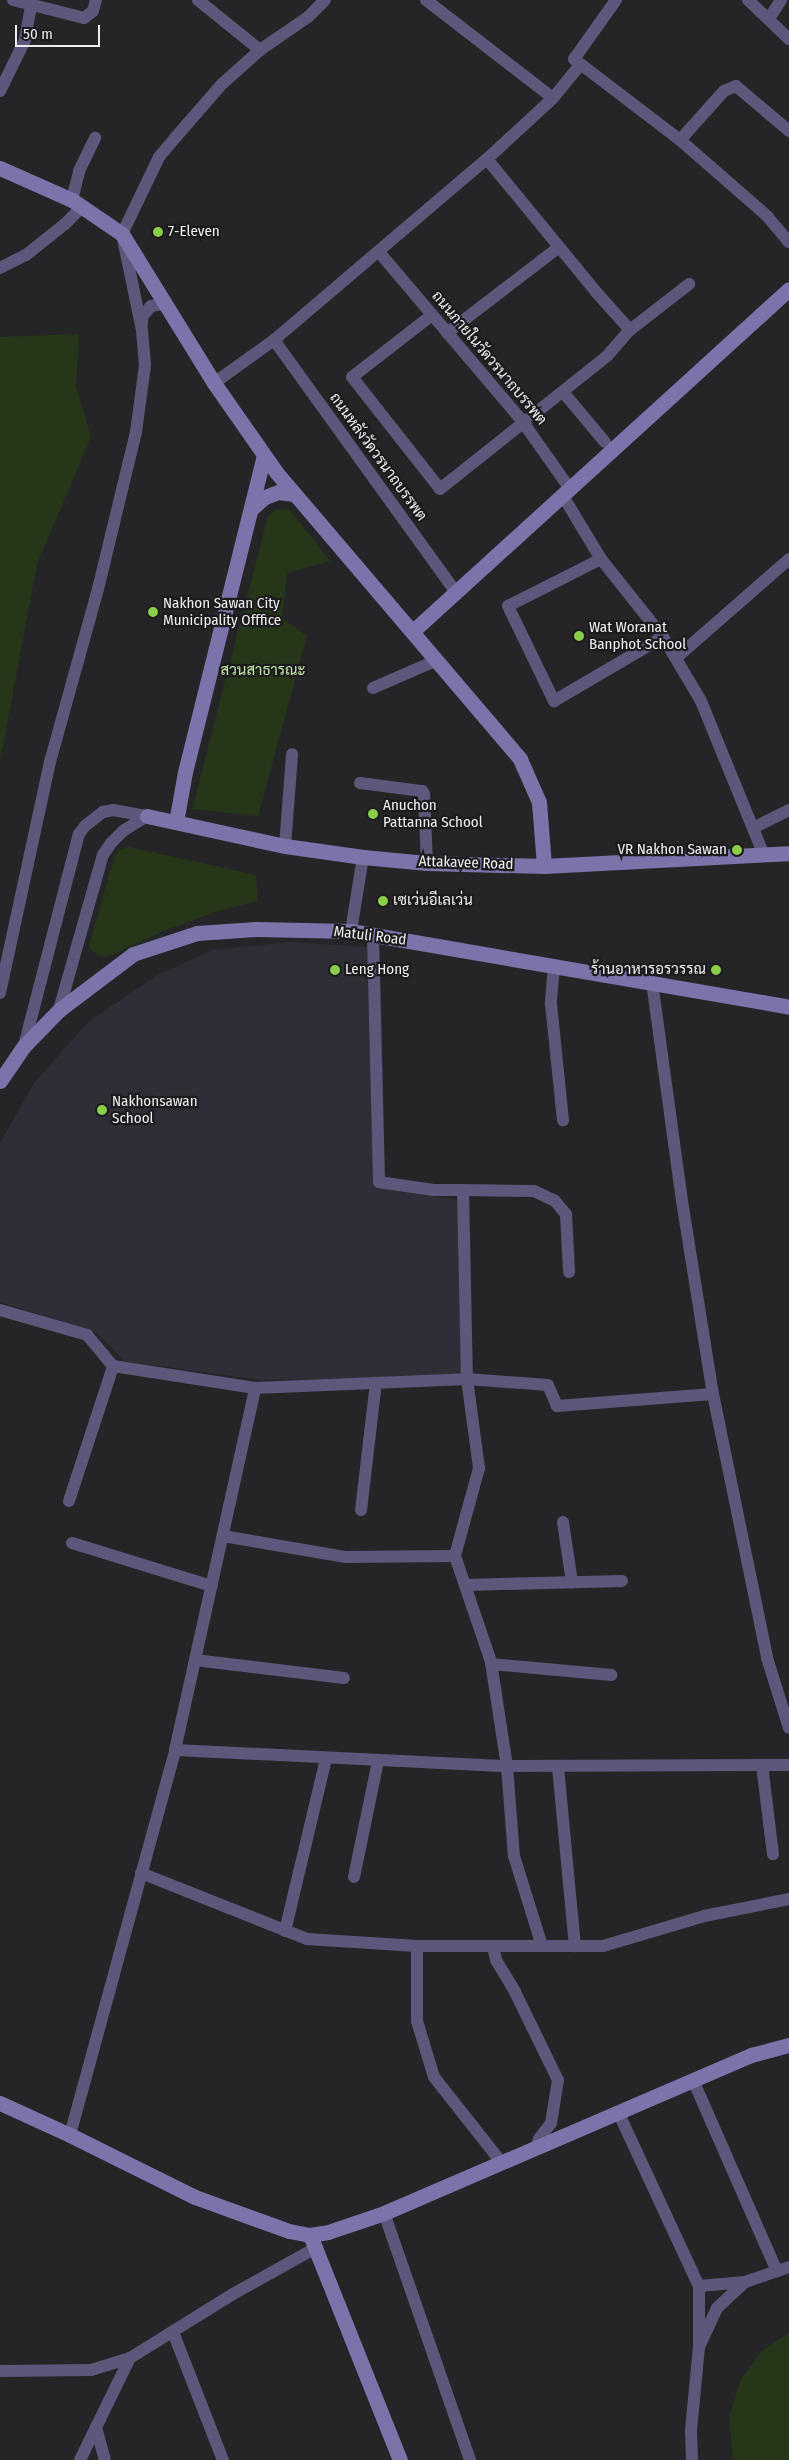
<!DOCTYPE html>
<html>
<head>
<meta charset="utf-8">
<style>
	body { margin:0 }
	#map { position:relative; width:789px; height:2460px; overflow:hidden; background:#252527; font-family:"Fira Sans Condensed",Sarabun,sans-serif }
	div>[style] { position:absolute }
	.built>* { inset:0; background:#2e2e36 }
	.green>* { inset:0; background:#263719 }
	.street>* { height:12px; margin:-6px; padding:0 6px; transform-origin:6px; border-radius:6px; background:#5b587b }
	.secondary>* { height:15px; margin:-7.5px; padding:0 7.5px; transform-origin:7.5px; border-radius:7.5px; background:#7a74ab }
	.dots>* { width:14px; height:14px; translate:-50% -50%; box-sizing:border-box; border:2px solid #1c1b1e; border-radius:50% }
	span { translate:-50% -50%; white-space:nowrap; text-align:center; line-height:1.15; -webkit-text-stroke:4.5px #1c1b1e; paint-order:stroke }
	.poi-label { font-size:15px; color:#eeeef0 }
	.left { translate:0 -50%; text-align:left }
	.right { translate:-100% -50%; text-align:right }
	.street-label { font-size:15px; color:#eeeef0 }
	.park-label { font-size:15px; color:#c1e6a6 }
	.scale { position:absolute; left:15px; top:25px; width:85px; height:22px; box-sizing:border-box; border:2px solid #eeeef0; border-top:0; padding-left:6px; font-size:15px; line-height:18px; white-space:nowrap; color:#eeeef0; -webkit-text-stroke:4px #1c1b1e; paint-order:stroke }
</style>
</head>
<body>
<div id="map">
	<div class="built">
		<div style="clip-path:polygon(289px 942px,369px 947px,376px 1185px,435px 1197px,459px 1200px,464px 1377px,261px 1380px,124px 1361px,97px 1333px,0 1302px,0 1143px,34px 1083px,88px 1022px,158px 975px,213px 950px)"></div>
	</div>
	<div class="green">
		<div style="clip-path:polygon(79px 334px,76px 386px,91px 437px,37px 564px,0 762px,0 337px)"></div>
		<div style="clip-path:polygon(277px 509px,290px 510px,330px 561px,287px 573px,282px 618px,307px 636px,258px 816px,192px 809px,268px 516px)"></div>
		<div style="clip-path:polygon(129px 847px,256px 875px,258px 901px,215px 912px,161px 932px,109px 956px,101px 956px,93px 951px,89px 946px,114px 858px,119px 850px)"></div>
		<div style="clip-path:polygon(789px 2333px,789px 2460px,733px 2460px,729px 2416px,741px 2379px,763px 2350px)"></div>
	</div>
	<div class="street">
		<div style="left:13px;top:0;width:73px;rotate:14.2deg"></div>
		<div style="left:84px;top:18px;width:11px;rotate:-38deg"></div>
		<div style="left:93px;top:11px;width:11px;rotate:-75deg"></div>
		<div style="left:198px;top:0;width:80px;rotate:38.9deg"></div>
		<div style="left:426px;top:0;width:160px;rotate:37.7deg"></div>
		<div style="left:616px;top:0;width:72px;rotate:125.4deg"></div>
		<div style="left:574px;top:59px;width:133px;rotate:37.4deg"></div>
		<div style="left:680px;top:140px;width:116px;rotate:41.1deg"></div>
		<div style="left:767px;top:216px;width:34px;rotate:50deg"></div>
		<div style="left:748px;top:0;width:57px;rotate:43.6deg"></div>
		<div style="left:767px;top:17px;width:6px;rotate:-31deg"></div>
		<div style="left:772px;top:14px;width:17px;rotate:-57deg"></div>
		<div style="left:0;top:91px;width:57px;rotate:-63.9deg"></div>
		<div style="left:25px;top:40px;width:36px;rotate:-80deg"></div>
		<div style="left:680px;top:140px;width:66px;rotate:-48.1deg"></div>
		<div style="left:724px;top:91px;width:13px;rotate:-23deg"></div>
		<div style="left:736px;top:86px;width:70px;rotate:40.3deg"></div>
		<div style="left:72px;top:200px;width:30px;rotate:-76deg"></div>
		<div style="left:79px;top:171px;width:37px;rotate:-64deg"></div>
		<div style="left:379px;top:252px;width:218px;rotate:49.7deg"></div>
		<div style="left:520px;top:418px;width:87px;rotate:54.8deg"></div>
		<div style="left:0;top:268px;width:29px;rotate:-27deg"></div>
		<div style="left:26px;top:255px;width:50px;rotate:-38.5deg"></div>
		<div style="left:65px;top:224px;width:24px;rotate:-45deg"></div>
		<div style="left:432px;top:315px;width:101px;rotate:142.2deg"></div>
		<div style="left:352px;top:377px;width:142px;rotate:51.8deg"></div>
		<div style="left:440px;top:489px;width:213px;rotate:-38.5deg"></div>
		<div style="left:607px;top:356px;width:35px;rotate:-49deg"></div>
		<div style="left:630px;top:330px;width:50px;rotate:-131.7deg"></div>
		<div style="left:597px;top:293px;width:173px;rotate:-129.4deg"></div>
		<div style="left:142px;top:324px;width:7px;rotate:-90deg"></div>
		<div style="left:142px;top:317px;width:14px;rotate:-51deg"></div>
		<div style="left:151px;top:306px;width:11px;rotate:-10deg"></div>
		<div style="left:162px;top:304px;width:6px;rotate:39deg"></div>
		<div style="left:630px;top:330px;width:75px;rotate:-37.9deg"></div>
		<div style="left:447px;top:333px;width:141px;rotate:-37.5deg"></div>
		<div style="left:274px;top:340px;width:311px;rotate:54.2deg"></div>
		<div style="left:214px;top:383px;width:74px;rotate:-35.6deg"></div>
		<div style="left:274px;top:340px;width:280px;rotate:-40.4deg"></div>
		<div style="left:487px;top:159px;width:90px;rotate:-42.7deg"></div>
		<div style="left:553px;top:98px;width:43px;rotate:-50.7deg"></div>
		<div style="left:563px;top:392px;width:65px;rotate:50deg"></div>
		<div style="left:563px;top:496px;width:74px;rotate:58.9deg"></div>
		<div style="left:601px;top:559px;width:100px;rotate:51.5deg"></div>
		<div style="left:663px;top:637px;width:74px;rotate:59.3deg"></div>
		<div style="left:701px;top:701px;width:164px;rotate:67.8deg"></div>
		<div style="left:601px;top:559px;width:104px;rotate:153.2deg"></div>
		<div style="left:508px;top:606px;width:106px;rotate:64.2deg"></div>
		<div style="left:554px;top:701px;width:126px;rotate:-30.4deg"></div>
		<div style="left:676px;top:658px;width:150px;rotate:-41.2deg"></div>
		<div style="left:373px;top:688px;width:70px;rotate:-23.6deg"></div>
		<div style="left:360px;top:783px;width:63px;rotate:7.4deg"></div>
		<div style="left:422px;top:791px;width:4px;rotate:56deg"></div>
		<div style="left:424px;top:794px;width:69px;rotate:87.5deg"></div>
		<div style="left:753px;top:828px;width:40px;rotate:-26.6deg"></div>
		<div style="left:285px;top:846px;width:92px;rotate:-85.6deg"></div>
		<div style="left:351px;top:931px;width:75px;rotate:-80.8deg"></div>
		<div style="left:373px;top:935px;width:247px;rotate:88.6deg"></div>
		<div style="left:379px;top:1182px;width:55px;rotate:8.4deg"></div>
		<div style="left:433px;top:1190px;width:30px"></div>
		<div style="left:463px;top:1190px;width:189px;rotate:88.8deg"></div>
		<div style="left:467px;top:1379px;width:90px;rotate:82.3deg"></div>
		<div style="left:479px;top:1468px;width:91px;rotate:105.3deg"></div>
		<div style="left:455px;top:1556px;width:112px;rotate:71.2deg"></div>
		<div style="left:491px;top:1662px;width:105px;rotate:81.3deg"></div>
		<div style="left:507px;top:1766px;width:90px;rotate:85.6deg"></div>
		<div style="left:514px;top:1856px;width:94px;rotate:72.7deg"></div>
		<div style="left:554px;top:966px;width:38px;rotate:95deg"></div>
		<div style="left:551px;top:1004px;width:117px;rotate:84.1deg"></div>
		<div style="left:652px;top:982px;width:221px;rotate:82.2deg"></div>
		<div style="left:682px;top:1201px;width:195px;rotate:80.9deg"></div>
		<div style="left:713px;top:1394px;width:269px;rotate:78.4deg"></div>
		<div style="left:767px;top:1658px;width:73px;rotate:72.6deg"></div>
		<div style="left:0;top:993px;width:236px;rotate:-77.8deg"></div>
		<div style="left:50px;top:762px;width:180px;rotate:-74.5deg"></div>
		<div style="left:98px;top:589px;width:162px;rotate:-76.4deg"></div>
		<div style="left:136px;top:432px;width:68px;rotate:-82.3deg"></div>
		<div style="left:145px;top:365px;width:35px;rotate:-95deg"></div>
		<div style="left:142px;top:330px;width:98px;rotate:-101.8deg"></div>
		<div style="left:122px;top:234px;width:85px;rotate:-64.3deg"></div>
		<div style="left:159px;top:157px;width:25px;rotate:-50deg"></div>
		<div style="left:175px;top:138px;width:72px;rotate:-49deg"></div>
		<div style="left:222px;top:84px;width:51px;rotate:-41.8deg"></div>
		<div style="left:260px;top:50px;width:58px;rotate:-34.5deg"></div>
		<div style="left:308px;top:17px;width:24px;rotate:-45deg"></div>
		<div style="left:59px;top:1010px;width:161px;rotate:-74.2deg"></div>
		<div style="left:103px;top:855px;width:14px;rotate:-56deg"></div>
		<div style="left:111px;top:843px;width:17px;rotate:-45deg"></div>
		<div style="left:123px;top:831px;width:28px;rotate:-32deg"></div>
		<div style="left:24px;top:1046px;width:219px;rotate:-75.5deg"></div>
		<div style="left:79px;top:834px;width:10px;rotate:-53deg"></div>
		<div style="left:85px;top:826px;width:23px;rotate:-38deg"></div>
		<div style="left:103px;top:812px;width:10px;rotate:-11deg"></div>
		<div style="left:113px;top:810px;width:35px;rotate:10deg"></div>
		<div style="left:463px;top:1190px;width:71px;rotate:0.8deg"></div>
		<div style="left:534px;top:1191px;width:23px;rotate:25deg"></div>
		<div style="left:555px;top:1201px;width:17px;rotate:50deg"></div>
		<div style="left:566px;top:1214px;width:58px;rotate:87deg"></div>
		<div style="left:0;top:1310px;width:91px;rotate:16deg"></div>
		<div style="left:87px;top:1335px;width:40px;rotate:50deg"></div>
		<div style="left:113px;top:1366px;width:144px;rotate:8.8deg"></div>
		<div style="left:255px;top:1388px;width:212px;rotate:-2.4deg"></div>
		<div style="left:467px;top:1379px;width:81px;rotate:4.2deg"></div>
		<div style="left:548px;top:1385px;width:23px;rotate:67deg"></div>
		<div style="left:557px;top:1406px;width:156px;rotate:-4.4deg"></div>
		<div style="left:69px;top:1501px;width:142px;rotate:-71.9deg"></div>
		<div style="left:361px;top:1510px;width:128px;rotate:-83.3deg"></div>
		<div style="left:563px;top:1522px;width:61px;rotate:81.5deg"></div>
		<div style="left:223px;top:1536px;width:125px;rotate:9.7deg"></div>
		<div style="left:346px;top:1557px;width:109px;rotate:-0.5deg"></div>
		<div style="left:72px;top:1543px;width:146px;rotate:17.1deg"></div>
		<div style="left:465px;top:1585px;width:157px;rotate:-1.5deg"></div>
		<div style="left:195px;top:1660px;width:150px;rotate:6.9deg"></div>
		<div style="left:491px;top:1664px;width:121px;rotate:5.2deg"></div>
		<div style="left:175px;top:1750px;width:332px;rotate:2.8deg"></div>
		<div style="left:507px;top:1766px;width:282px;rotate:-0.2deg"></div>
		<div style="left:762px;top:1765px;width:90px;rotate:83deg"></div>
		<div style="left:558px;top:1767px;width:180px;rotate:84.6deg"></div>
		<div style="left:141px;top:1873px;width:179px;rotate:21.7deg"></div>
		<div style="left:307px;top:1939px;width:110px;rotate:3.6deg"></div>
		<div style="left:417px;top:1946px;width:186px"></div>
		<div style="left:603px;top:1946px;width:105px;rotate:-16.5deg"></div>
		<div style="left:704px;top:1916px;width:87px;rotate:-11.3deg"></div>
		<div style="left:354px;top:1877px;width:118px;rotate:-78.3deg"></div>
		<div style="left:285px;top:1931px;width:177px;rotate:-76.6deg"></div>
		<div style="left:417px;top:1946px;width:75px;rotate:90deg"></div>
		<div style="left:417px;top:2021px;width:59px;rotate:73.1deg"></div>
		<div style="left:434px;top:2077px;width:110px;rotate:51.7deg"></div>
		<div style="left:493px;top:1946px;width:14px;rotate:78deg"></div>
		<div style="left:496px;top:1960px;width:37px;rotate:59deg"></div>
		<div style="left:515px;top:1992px;width:98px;rotate:64deg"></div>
		<div style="left:558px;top:2080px;width:44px;rotate:99.2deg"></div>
		<div style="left:551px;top:2123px;width:20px;rotate:127deg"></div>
		<div style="left:539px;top:2139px;width:9px;rotate:108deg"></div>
		<div style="left:693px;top:2080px;width:209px;rotate:66.3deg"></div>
		<div style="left:619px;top:2114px;width:190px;rotate:65.1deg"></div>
		<div style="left:699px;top:2286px;width:61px;rotate:90deg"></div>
		<div style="left:70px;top:2135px;width:399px;rotate:-74.7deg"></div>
		<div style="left:175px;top:1750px;width:371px;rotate:-77.5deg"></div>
		<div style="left:384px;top:2213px;width:262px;rotate:70.8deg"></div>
		<div style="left:699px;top:2286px;width:46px;rotate:-5deg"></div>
		<div style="left:173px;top:2332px;width:137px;rotate:68.7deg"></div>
		<div style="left:0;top:2371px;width:91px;rotate:-0.6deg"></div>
		<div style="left:91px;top:2370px;width:41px;rotate:-17.1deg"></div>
		<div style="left:130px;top:2358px;width:121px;rotate:-31.9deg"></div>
		<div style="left:233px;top:2294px;width:93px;rotate:-29.1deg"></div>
		<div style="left:96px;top:2427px;width:34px;rotate:75deg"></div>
		<div style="left:80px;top:2460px;width:114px;rotate:-63.9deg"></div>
		<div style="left:692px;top:2460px;width:30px;rotate:-92deg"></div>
		<div style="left:691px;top:2430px;width:83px;rotate:-84.5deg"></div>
		<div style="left:699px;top:2347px;width:43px;rotate:-65.2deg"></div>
		<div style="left:717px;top:2308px;width:38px;rotate:-43deg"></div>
		<div style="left:745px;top:2282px;width:46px;rotate:-18.8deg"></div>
	</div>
	<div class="secondary">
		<div style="left:0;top:168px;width:79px;rotate:24deg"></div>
		<div style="left:72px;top:200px;width:60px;rotate:34.2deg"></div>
		<div style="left:122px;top:234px;width:175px;rotate:58.3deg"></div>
		<div style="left:214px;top:383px;width:108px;rotate:55.1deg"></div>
		<div style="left:276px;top:472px;width:377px;rotate:49.6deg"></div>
		<div style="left:520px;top:759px;width:47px;rotate:66.2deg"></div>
		<div style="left:539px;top:802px;width:64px;rotate:85.5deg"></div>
		<div style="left:251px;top:509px;width:18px;rotate:-41deg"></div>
		<div style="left:265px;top:497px;width:14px;rotate:-21deg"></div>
		<div style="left:278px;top:492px;width:16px;rotate:7deg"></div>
		<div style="left:413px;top:631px;width:508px;rotate:-42.29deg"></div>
		<div style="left:147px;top:816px;width:141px;rotate:12.3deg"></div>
		<div style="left:285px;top:846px;width:79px;rotate:8deg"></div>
		<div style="left:363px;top:857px;width:64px;rotate:5.4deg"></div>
		<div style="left:427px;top:863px;width:117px;rotate:1.5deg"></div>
		<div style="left:544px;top:866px;width:245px;rotate:-3deg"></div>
		<div style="left:176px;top:822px;width:51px;rotate:-79.8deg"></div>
		<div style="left:185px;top:772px;width:326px;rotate:-76deg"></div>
		<div style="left:0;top:1081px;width:42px;rotate:-55.6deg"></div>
		<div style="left:24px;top:1046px;width:50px;rotate:-45.8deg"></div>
		<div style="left:59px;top:1010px;width:93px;rotate:-37.1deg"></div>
		<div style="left:133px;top:954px;width:67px;rotate:-18.2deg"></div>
		<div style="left:197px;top:933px;width:59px;rotate:-3.9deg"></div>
		<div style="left:256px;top:929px;width:95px;rotate:1.2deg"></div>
		<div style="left:351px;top:931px;width:445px;rotate:9.8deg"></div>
		<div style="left:0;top:2103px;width:77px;rotate:24.6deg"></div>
		<div style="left:70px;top:2135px;width:140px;rotate:26.4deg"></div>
		<div style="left:195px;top:2197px;width:100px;rotate:19.9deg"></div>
		<div style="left:289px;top:2231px;width:21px;rotate:11deg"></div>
		<div style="left:310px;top:2235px;width:18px;rotate:-9deg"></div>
		<div style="left:328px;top:2232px;width:59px;rotate:-18.7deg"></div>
		<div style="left:384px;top:2213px;width:400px;rotate:-23.3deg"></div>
		<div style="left:751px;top:2055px;width:39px;rotate:-15deg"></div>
		<div style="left:310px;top:2235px;width:242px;rotate:68.2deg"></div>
	</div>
	<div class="dots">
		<div style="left:158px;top:232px;background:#8ace48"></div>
		<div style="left:153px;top:612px;background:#8ace48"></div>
		<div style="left:579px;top:636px;background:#8ace48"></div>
		<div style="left:373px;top:814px;background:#8ace48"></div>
		<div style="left:737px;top:850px;background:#8ace48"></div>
		<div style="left:383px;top:901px;background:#8ace48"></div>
		<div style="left:335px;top:970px;background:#8ace48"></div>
		<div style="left:716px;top:970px;background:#8ace48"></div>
		<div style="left:102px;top:1110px;background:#8ace48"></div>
	</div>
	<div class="poi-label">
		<span class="left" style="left:168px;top:232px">7-Eleven</span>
		<span class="left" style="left:163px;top:612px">Nakhon Sawan City<br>Municipality Offfice</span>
		<span class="left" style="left:589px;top:636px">Wat Woranat<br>Banphot School</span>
		<span class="left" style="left:383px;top:814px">Anuchon<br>Pattanna School</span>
		<span class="right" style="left:727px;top:850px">VR Nakhon Sawan</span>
		<span class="left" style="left:393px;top:901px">เซเว่นอีเลเว่น</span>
		<span class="left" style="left:345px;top:970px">Leng Hong</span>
		<span class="right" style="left:706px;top:970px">ร้านอาหารอรวรรณ</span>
		<span class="left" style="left:112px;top:1110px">Nakhonsawan<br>School</span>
	</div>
	<div class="street-label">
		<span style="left:489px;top:358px;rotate:50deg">ถนนภายในวัดวรนาถบรรพต</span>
		<span style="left:378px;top:457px;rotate:54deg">ถนนหลังวัดวรนาถบรรพต</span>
		<span style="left:466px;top:863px;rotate:2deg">Attakavee Road</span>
		<span style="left:370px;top:936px;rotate:7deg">Matuli Road</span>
	</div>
	<div class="park-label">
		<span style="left:263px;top:671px">สวนสาธารณะ</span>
	</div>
	<div class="scale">50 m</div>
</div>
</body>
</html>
